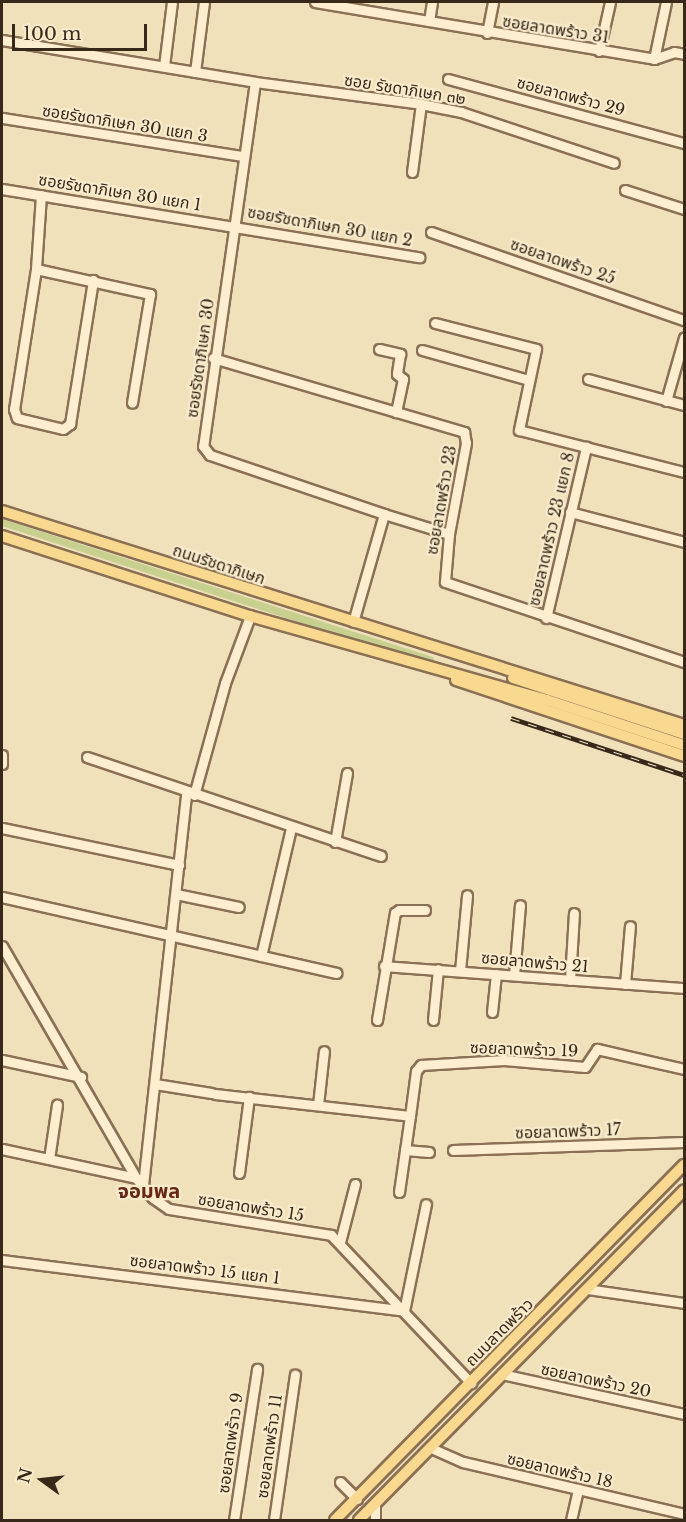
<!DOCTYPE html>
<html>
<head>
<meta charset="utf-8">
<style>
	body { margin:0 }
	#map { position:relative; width:686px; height:1522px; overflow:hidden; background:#f1e1bb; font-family:"Libre Baskerville","Noto Sans Thai",serif }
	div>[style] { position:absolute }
	.green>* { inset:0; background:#c8d08f }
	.roads { filter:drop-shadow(2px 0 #8a7054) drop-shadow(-2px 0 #8a7054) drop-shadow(0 2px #8a7054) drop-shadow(0 -2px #8a7054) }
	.minor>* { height:9px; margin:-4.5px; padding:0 4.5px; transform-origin:4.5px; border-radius:4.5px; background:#fceecf }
	.major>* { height:10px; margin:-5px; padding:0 5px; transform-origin:5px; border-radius:5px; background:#f9d88f }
	.rail>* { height:5px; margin-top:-2.5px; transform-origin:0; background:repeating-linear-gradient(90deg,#f8ebcb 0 9px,#38281a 0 18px); box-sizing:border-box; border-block:2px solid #38281a }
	span { translate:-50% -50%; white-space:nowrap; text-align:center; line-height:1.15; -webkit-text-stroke:4.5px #f8ebcb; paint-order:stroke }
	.street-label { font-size:16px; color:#38281a }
	.quarter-label { font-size:20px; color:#682716; font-weight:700 }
	.frame { position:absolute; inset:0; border:3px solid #38281a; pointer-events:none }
	.north { position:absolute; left:12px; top:1450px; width:60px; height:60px; -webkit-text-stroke:4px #f8ebcb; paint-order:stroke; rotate:285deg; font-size:16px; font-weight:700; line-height:24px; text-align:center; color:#38281a }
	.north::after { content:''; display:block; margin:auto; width:21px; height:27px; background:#38281a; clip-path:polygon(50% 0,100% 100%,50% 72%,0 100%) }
	.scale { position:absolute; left:12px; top:24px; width:135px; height:27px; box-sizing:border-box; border:3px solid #38281a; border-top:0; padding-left:8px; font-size:18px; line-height:21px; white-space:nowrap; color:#38281a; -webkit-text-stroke:4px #f8ebcb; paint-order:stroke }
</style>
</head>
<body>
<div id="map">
	<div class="green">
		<div style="clip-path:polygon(2px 519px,433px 657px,435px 662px,344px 637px,2px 526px)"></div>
	</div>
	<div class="roads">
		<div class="minor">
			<div style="left:315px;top:2px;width:344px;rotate:9.5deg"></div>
			<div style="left:654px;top:59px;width:21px;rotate:-19deg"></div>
			<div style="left:674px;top:52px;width:10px;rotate:11deg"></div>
			<div style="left:429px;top:21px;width:19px;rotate:-81deg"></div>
			<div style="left:487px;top:33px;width:32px;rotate:-79deg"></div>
			<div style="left:2px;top:40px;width:256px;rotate:9.4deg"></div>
			<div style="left:255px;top:82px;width:167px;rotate:7.5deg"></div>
			<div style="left:421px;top:104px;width:41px;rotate:11.3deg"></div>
			<div style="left:461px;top:112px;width:161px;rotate:18.4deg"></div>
			<div style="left:599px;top:51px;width:50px;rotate:-77.3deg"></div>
			<div style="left:654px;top:59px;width:58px;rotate:-78.1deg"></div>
			<div style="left:164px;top:66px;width:64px;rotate:-82.9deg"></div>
			<div style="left:195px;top:72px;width:71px;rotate:-82.7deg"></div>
			<div style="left:448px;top:79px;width:245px;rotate:15.2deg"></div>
			<div style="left:255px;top:82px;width:368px;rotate:98.1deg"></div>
			<div style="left:203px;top:446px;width:11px;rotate:52deg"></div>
			<div style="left:210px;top:455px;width:184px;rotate:18.7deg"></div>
			<div style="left:384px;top:514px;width:112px;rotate:106deg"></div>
			<div style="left:2px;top:118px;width:244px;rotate:9deg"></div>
			<div style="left:412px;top:172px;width:69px;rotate:-82.5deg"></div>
			<div style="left:2px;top:189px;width:423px;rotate:9.3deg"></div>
			<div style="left:625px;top:190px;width:62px;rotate:17.9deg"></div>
			<div style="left:41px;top:195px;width:74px;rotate:93.9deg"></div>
			<div style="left:36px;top:269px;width:142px;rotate:98.9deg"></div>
			<div style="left:14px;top:409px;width:9px;rotate:72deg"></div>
			<div style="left:17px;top:418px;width:47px;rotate:13.4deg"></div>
			<div style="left:63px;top:429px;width:9px;rotate:-36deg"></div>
			<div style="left:70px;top:424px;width:146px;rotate:-80.9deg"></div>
			<div style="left:431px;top:232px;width:268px;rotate:19.2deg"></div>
			<div style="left:36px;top:269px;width:117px;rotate:12.4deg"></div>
			<div style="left:150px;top:294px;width:110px;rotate:99.4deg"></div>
			<div style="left:435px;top:323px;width:104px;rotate:14.4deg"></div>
			<div style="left:536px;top:349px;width:83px;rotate:101.9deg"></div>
			<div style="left:519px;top:430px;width:170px;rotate:14.3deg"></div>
			<div style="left:379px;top:349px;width:22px;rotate:13deg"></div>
			<div style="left:400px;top:354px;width:20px;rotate:99deg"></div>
			<div style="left:397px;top:374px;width:8px;rotate:40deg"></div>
			<div style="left:403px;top:379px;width:34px;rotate:102deg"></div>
			<div style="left:422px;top:350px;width:111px;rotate:15.7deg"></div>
			<div style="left:213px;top:358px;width:262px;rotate:16.4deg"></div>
			<div style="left:464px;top:432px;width:11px;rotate:80deg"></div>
			<div style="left:466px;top:443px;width:93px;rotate:100.6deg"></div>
			<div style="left:449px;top:534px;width:48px;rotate:94.8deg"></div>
			<div style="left:445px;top:582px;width:252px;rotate:18.5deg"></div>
			<div style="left:588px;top:379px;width:99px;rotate:15.2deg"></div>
			<div style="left:666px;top:401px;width:66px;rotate:-74.1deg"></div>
			<div style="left:570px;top:512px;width:118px;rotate:14.7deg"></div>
			<div style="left:384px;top:514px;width:68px;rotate:17.1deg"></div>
			<div style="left:546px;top:618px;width:176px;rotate:-76.8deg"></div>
			<div style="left:2px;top:755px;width:9px;rotate:90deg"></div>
			<div style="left:87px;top:757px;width:310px;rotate:18.6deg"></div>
			<div style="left:194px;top:795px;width:116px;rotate:-74.5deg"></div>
			<div style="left:225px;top:683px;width:72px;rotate:-69.5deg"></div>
			<div style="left:2px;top:828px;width:181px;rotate:11.8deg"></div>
			<div style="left:335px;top:842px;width:70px;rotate:-80.1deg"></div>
			<div style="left:176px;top:894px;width:64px;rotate:11.7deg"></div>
			<div style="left:2px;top:897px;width:343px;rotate:12.8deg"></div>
			<div style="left:2px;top:946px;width:268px;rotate:60deg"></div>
			<div style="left:136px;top:1178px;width:26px;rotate:50deg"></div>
			<div style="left:153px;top:1198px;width:19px;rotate:35deg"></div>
			<div style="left:169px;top:1209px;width:164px;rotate:9.1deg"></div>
			<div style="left:331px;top:1235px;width:204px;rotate:46.6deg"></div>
			<div style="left:261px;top:956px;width:131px;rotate:-76.8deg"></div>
			<div style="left:384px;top:966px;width:301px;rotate:4.2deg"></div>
			<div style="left:460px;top:971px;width:76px;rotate:-84.7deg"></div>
			<div style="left:514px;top:975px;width:70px;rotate:-85.1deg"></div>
			<div style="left:570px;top:980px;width:67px;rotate:-86.6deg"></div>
			<div style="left:625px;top:984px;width:58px;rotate:-85.1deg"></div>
			<div style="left:492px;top:1012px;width:38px;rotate:-84deg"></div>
			<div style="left:377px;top:1020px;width:109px;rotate:-80.5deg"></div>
			<div style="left:395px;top:913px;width:5px;rotate:-37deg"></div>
			<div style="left:399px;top:910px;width:26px"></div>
			<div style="left:433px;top:1020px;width:51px;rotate:-84.4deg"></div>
			<div style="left:2px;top:1060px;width:81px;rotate:12.1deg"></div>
			<div style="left:155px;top:1084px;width:57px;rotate:9.1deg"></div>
			<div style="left:215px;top:1094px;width:196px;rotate:6.4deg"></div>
			<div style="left:410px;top:1116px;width:45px;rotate:-82.4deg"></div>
			<div style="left:416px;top:1071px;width:8px;rotate:-50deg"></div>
			<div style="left:421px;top:1065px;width:83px;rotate:-3.4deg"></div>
			<div style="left:504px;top:1060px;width:81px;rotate:4.9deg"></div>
			<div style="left:585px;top:1067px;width:22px;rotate:-56deg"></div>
			<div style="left:597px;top:1049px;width:89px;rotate:12.9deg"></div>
			<div style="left:318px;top:1105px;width:54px;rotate:-83.7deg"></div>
			<div style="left:2px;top:1149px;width:137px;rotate:12.2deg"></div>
			<div style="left:405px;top:1150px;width:24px;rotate:5deg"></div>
			<div style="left:453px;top:1150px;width:231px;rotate:-2deg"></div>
			<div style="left:49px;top:1159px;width:55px;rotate:-81.6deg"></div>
			<div style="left:239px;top:1173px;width:77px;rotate:-82.5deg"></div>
			<div style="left:143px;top:1185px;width:394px;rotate:-83.7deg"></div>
			<div style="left:399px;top:1192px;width:77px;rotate:-81.8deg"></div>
			<div style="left:340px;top:1242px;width:60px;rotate:-75.5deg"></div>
			<div style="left:2px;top:1260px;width:405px;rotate:7.2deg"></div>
			<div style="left:404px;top:1311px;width:109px;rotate:-78.4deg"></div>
			<div style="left:587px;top:1289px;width:98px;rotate:8.2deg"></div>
			<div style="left:502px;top:1374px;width:186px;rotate:12.4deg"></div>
			<div style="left:431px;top:1448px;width:35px;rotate:24deg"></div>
			<div style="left:463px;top:1462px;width:227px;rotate:13.2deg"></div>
			<div style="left:340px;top:1482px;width:24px;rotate:45deg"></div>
			<div style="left:375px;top:1505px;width:15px;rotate:90deg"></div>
			<div style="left:234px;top:1520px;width:153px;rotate:-81.3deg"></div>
			<div style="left:274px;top:1520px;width:147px;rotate:-81.8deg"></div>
			<div style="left:571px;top:1520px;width:32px;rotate:-77deg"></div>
		</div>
		<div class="major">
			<div style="left:2px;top:511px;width:715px;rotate:17.42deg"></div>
			<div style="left:2px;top:536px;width:261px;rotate:17.9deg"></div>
			<div style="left:250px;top:616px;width:309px;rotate:15.8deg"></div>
			<div style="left:547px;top:700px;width:144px;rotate:18.2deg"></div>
			<div style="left:513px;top:678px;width:180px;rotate:18.1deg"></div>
			<div style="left:456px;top:680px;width:240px;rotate:18.4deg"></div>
			<div style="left:335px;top:1520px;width:498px;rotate:-45.5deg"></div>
			<div style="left:359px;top:1520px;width:463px;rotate:-45.4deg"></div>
		</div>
	</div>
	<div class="rail">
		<div style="left:511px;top:718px;width:182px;rotate:18.2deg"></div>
	</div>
	<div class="street-label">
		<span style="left:556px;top:29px;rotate:9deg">ซอยลาดพร้าว 31</span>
		<span style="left:405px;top:89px;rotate:9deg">ซอย รัชดาภิเษก ๓๒</span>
		<span style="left:571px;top:96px;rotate:15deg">ซอยลาดพร้าว 29</span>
		<span style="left:125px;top:123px;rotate:9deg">ซอยรัชดาภิเษก 30 แยก 3</span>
		<span style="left:120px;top:192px;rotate:9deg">ซอยรัชดาภิเษก 30 แยก 1</span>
		<span style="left:330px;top:226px;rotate:10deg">ซอยรัชดาภิเษก 30 แยก 2</span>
		<span style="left:563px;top:261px;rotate:19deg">ซอยลาดพร้าว 25</span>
		<span style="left:200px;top:358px;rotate:-82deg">ซอยรัชดาภิเษก 30</span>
		<span style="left:441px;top:500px;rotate:-80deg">ซอยลาดพร้าว 23</span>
		<span style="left:551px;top:529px;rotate:-77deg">ซอยลาดพร้าว 23 แยก 8</span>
		<span style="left:219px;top:564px;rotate:18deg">ถนนรัชดาภิเษก</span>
		<span style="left:535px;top:962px;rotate:5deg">ซอยลาดพร้าว 21</span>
		<span style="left:524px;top:1049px;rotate:2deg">ซอยลาดพร้าว 19</span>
		<span style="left:568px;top:1131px;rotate:-2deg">ซอยลาดพร้าว 17</span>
		<span style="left:251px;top:1207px;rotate:9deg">ซอยลาดพร้าว 15</span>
		<span style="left:205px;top:1269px;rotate:7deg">ซอยลาดพร้าว 15 แยก 1</span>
		<span style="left:499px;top:1332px;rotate:-45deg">ถนนลาดพร้าว</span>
		<span style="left:596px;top:1380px;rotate:12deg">ซอยลาดพร้าว 20</span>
		<span style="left:230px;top:1443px;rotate:-82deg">ซอยลาดพร้าว 9</span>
		<span style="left:269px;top:1446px;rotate:-82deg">ซอยลาดพร้าว 11</span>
		<span style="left:560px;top:1470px;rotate:13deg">ซอยลาดพร้าว 18</span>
	</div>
	<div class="quarter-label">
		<span style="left:149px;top:1191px">จอมพล</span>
	</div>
	<div class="frame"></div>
	<div class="north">N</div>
	<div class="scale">100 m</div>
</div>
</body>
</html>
